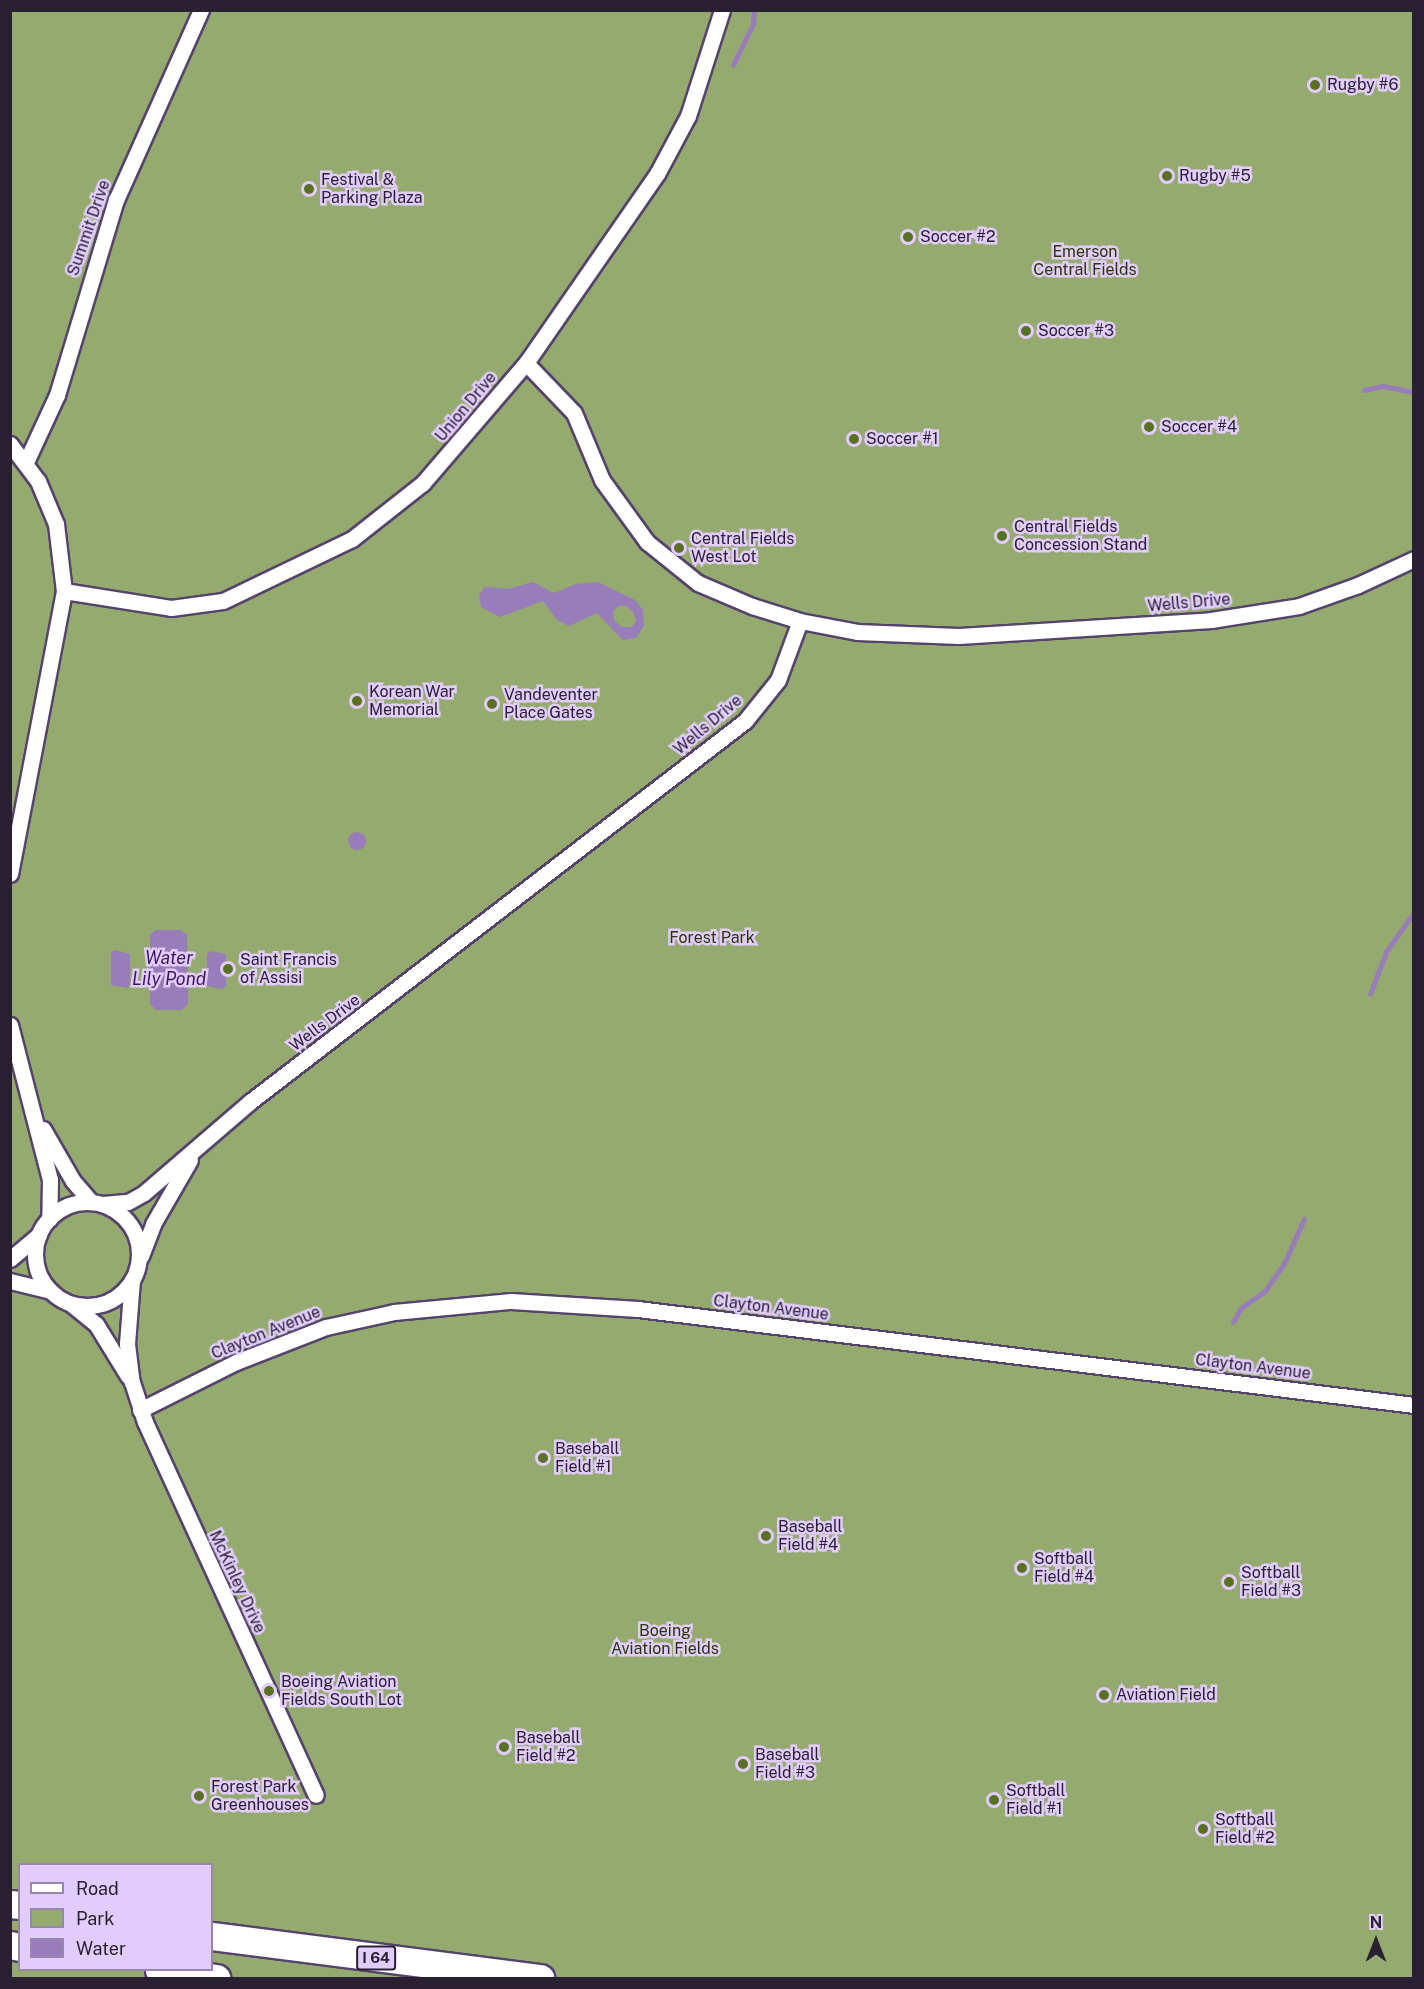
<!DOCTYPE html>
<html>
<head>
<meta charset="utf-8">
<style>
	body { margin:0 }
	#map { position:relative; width:1424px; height:1989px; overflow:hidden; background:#d4bfef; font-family:"Public Sans",sans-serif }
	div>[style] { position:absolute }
	.green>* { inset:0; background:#94aa6e }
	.water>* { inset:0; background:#997cba }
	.round { border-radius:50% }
	.stream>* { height:4.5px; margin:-2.25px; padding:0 2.25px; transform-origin:2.25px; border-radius:2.25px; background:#997cba }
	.roads { filter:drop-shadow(2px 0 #56436c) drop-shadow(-2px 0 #56436c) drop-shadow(0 2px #56436c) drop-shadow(0 -2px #56436c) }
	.minor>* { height:15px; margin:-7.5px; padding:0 7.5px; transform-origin:7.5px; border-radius:7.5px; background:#fff }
	.minor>.ring { margin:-7.5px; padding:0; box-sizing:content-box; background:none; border:15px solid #fff; border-radius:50% }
	.motorway>* { height:27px; margin:-13.5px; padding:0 13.5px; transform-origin:13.5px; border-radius:13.5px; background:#fff }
	.dots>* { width:16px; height:16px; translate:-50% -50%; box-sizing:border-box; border:3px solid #e1ccfc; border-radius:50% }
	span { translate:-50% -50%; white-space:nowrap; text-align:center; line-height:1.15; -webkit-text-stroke:5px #e1ccfc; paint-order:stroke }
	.shield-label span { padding:2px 4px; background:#e1ccfc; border:2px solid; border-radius:4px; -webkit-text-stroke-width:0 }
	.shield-label { font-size:15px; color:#292032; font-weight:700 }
	.poi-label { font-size:16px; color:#292032 }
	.left { translate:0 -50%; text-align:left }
	.street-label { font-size:16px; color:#292032 }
	.park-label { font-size:16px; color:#283703 }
	.water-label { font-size:18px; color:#3f1661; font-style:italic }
	.frame { position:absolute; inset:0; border:12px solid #292032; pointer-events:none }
	.legend { position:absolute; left:18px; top:1863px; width:195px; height:108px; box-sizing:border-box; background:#e1ccfc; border:2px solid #9787ab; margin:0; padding:8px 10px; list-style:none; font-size:18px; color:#292032 }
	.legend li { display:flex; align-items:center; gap:12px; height:30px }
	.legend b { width:30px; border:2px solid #9787ab }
	.north { position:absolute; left:1346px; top:1911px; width:60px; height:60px; -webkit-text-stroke:4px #e1ccfc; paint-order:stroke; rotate:0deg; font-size:16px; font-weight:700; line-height:24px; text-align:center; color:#292032 }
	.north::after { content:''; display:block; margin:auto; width:21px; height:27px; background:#292032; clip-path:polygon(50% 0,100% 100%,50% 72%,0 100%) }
</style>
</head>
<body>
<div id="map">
	<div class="green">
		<div style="clip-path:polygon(evenodd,11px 11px,1413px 11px,1413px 1978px,11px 1978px,11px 11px,20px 1864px,212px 1864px,212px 1970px,20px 1970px,20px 1864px)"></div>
	</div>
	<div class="water">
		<div style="clip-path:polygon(evenodd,533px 582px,554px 593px,576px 584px,598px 582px,635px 600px,643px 610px,644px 626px,636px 638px,623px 640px,597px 613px,569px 626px,557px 620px,543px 601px,500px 617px,481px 607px,479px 596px,484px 587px,508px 589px,533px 582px,618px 606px,626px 606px,633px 612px,636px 621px,632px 627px,621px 627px,614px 620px,613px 612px,618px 606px)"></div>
		<div class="round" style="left:348px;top:832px;width:18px;height:18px"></div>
		<div style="clip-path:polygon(155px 930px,181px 930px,187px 935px,188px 1004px,182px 1010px,156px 1010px,150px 1004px,150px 935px)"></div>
		<div style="clip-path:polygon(114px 950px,130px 954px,130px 985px,127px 988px,111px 985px,111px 953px)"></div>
		<div style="clip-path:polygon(210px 951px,226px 954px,226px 986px,222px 989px,207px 986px,207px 955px)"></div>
	</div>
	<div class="stream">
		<div style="left:733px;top:65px;width:46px;rotate:-64deg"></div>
		<div style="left:753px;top:24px;width:14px;rotate:-86deg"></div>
		<div style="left:1364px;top:390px;width:19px;rotate:-12deg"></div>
		<div style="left:1383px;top:386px;width:32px;rotate:11deg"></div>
		<div style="left:1370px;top:994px;width:45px;rotate:-69.1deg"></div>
		<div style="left:1386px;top:952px;width:49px;rotate:-55deg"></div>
		<div style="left:1233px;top:1322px;width:16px;rotate:-60deg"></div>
		<div style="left:1241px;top:1308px;width:29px;rotate:-35deg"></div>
		<div style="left:1265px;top:1291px;width:33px;rotate:-55deg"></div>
		<div style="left:1284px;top:1264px;width:49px;rotate:-66deg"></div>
	</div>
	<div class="roads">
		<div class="minor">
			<div style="left:526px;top:363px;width:69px;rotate:46.2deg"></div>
			<div style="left:574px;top:413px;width:73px;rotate:67.3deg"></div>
			<div style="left:602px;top:480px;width:77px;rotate:54deg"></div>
			<div style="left:647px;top:542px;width:65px;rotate:38.8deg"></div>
			<div style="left:698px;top:583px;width:59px;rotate:23.1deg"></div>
			<div style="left:752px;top:606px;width:50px;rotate:17.4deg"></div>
			<div style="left:10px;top:444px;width:46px;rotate:52.9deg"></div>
			<div style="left:38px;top:481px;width:47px;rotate:67.3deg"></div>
			<div style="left:56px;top:524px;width:67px;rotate:83.2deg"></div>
			<div style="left:64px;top:591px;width:288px;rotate:100.8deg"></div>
			<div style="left:26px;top:462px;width:74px;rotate:-65.2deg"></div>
			<div style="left:57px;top:395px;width:204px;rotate:-73.2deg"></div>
			<div style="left:116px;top:200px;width:208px;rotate:-65.9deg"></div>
			<div style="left:64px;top:591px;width:108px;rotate:9deg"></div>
			<div style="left:171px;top:608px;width:52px;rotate:-7.7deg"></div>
			<div style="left:223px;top:601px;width:143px;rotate:-25.7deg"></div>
			<div style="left:352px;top:539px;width:90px;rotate:-38.3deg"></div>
			<div style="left:423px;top:483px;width:158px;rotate:-49.4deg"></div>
			<div style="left:526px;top:363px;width:230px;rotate:-55.3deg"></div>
			<div style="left:657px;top:174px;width:66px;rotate:-61.9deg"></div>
			<div style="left:688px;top:116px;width:111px;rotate:-72.2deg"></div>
			<div style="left:10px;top:1025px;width:160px;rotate:75.5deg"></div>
			<div style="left:50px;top:1180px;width:39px;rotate:91deg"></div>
			<div style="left:43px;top:1129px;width:60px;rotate:60deg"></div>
			<div style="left:73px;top:1181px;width:28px;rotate:49deg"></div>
			<div class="ring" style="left:35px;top:1202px;width:89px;height:89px"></div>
			<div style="left:103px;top:1204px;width:25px;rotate:-5deg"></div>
			<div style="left:128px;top:1202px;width:18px;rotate:-29deg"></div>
			<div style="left:144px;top:1193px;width:141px;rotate:-40.7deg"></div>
			<div style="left:251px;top:1101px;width:623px;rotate:-37.57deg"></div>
			<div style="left:745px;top:721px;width:53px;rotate:-51.2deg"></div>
			<div style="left:778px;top:680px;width:63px;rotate:-69.6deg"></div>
			<div style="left:800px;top:621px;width:58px;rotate:10.9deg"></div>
			<div style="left:857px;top:632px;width:102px;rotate:2.2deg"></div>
			<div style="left:959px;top:636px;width:253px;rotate:-3.6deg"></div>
			<div style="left:1211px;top:620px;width:89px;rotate:-9deg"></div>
			<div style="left:1299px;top:606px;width:63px;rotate:-19.6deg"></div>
			<div style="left:1358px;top:585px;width:62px;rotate:-24.9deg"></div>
			<div style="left:141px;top:1256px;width:34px;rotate:-69deg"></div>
			<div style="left:153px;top:1224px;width:74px;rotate:-60deg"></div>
			<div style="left:10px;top:1259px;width:38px;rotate:-40deg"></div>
			<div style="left:132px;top:1280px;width:64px;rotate:94.5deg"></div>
			<div style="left:127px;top:1344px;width:38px;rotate:83deg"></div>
			<div style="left:132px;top:1382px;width:42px;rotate:72deg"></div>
			<div style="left:145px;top:1422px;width:410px;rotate:65.4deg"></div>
			<div style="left:10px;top:1281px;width:42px;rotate:13.7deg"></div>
			<div style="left:71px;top:1304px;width:32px;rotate:39deg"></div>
			<div style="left:96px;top:1324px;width:61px;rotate:58.4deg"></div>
			<div style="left:140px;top:1410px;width:107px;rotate:-26.6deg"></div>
			<div style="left:236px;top:1362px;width:97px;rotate:-21.3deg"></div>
			<div style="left:326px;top:1327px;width:70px;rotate:-12.4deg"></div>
			<div style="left:394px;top:1312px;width:118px;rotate:-5.4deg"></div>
			<div style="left:511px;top:1301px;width:127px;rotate:3.6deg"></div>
			<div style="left:638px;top:1309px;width:782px;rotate:7.05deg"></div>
		</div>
		<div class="motorway">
			<div style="left:10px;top:1904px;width:10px;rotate:6deg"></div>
			<div style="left:212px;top:1936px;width:331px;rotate:7.3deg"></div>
			<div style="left:10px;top:1945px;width:10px;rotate:11deg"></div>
			<div style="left:159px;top:1970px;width:58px;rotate:8deg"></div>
		</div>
	</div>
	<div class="dots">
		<div style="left:1315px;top:85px;background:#597123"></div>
		<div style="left:1167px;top:176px;background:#597123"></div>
		<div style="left:309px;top:189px;background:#597123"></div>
		<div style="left:908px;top:237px;background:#597123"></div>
		<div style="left:1026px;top:331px;background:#597123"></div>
		<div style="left:1149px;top:427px;background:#597123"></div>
		<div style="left:854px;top:439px;background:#597123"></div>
		<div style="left:1002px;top:536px;background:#597123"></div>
		<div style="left:679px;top:548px;background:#597123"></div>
		<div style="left:357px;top:701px;background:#597123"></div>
		<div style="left:492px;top:704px;background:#597123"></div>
		<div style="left:228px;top:969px;background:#597123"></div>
		<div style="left:543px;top:1458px;background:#597123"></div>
		<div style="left:766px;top:1536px;background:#597123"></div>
		<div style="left:1022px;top:1568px;background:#597123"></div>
		<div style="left:1229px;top:1582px;background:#597123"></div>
		<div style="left:269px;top:1691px;background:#597123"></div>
		<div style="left:1104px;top:1695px;background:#597123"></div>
		<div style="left:504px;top:1747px;background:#597123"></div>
		<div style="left:743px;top:1764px;background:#597123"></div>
		<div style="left:199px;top:1796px;background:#597123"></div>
		<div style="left:994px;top:1800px;background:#597123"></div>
		<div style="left:1203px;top:1829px;background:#597123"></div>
	</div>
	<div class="shield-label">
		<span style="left:376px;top:1958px">I 64</span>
	</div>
	<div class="poi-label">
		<span class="left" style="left:1327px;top:85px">Rugby #6</span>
		<span class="left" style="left:1179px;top:176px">Rugby #5</span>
		<span class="left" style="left:321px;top:189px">Festival &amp;<br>Parking Plaza</span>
		<span class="left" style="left:920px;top:237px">Soccer #2</span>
		<span class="left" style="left:1038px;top:331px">Soccer #3</span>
		<span class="left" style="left:1161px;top:427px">Soccer #4</span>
		<span class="left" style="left:866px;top:439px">Soccer #1</span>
		<span class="left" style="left:1014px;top:536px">Central Fields<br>Concession Stand</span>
		<span class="left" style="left:691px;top:548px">Central Fields<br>West Lot</span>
		<span class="left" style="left:369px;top:701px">Korean War<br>Memorial</span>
		<span class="left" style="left:504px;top:704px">Vandeventer<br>Place Gates</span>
		<span class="left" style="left:240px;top:969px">Saint Francis<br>of Assisi</span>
		<span class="left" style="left:555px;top:1458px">Baseball<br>Field #1</span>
		<span class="left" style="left:778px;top:1536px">Baseball<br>Field #4</span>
		<span class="left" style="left:1034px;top:1568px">Softball<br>Field #4</span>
		<span class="left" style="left:1241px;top:1582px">Softball<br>Field #3</span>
		<span class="left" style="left:281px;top:1691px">Boeing Aviation<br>Fields South Lot</span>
		<span class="left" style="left:1116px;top:1695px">Aviation Field</span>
		<span class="left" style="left:516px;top:1747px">Baseball<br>Field #2</span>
		<span class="left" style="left:755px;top:1764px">Baseball<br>Field #3</span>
		<span class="left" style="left:211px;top:1796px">Forest Park<br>Greenhouses</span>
		<span class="left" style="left:1006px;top:1800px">Softball<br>Field #1</span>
		<span class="left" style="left:1215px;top:1829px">Softball<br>Field #2</span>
	</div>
	<div class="street-label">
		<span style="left:89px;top:228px;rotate:-71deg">Summit Drive</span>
		<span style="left:466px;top:407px;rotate:-50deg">Union Drive</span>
		<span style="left:1189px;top:603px;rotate:-5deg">Wells Drive</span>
		<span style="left:708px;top:725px;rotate:-40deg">Wells Drive</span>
		<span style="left:325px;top:1023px;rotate:-37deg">Wells Drive</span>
		<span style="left:771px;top:1308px;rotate:7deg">Clayton Avenue</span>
		<span style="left:266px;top:1333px;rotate:-22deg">Clayton Avenue</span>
		<span style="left:1253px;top:1367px;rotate:7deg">Clayton Avenue</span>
		<span style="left:237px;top:1582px;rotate:65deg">McKinley Drive</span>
	</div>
	<div class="park-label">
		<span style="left:1085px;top:261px">Emerson<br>Central Fields</span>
		<span style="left:712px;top:938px">Forest Park</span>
		<span style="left:665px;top:1640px">Boeing<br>Aviation Fields</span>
	</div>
	<div class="water-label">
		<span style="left:169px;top:969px">Water<br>Lily Pond</span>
	</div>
	<div class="frame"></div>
	<ul class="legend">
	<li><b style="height:8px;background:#fff"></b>Road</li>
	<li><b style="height:16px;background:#94aa6e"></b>Park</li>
	<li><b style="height:16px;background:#997cba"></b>Water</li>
	</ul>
	<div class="north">N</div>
</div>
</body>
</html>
